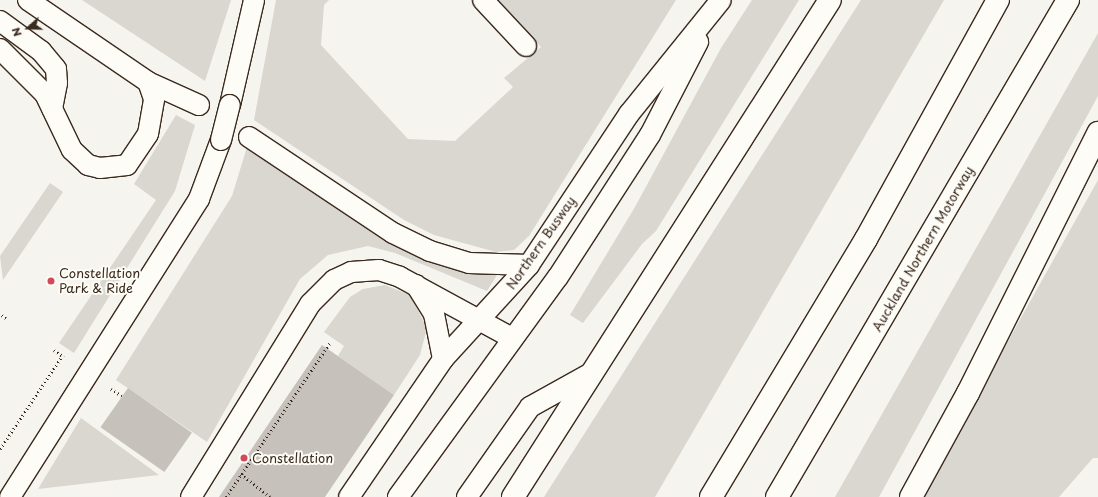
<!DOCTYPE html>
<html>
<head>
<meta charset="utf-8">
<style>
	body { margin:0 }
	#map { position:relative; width:1098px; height:497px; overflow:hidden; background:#f5f4ee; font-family:"Playpen Sans",sans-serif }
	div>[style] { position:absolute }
	.green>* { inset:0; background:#dad6d0 }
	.building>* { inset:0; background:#c7c1bb; transform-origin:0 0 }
	.path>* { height:2.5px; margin-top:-1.25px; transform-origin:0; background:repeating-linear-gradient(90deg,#3b2a1e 0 1px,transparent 0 4px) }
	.roads { filter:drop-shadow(1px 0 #3b2a1e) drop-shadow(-1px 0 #3b2a1e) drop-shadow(0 1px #3b2a1e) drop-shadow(0 -1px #3b2a1e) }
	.service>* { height:20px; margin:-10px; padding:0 10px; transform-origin:10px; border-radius:10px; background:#fdfcf7 }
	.motorway>* { height:22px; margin:-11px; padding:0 11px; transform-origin:11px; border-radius:11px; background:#fdfcf7 }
	.bridges { filter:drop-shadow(1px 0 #3b2a1e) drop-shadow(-1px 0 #3b2a1e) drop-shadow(0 1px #3b2a1e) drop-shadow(0 -1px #3b2a1e) }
	.service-bridge>* { height:20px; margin:-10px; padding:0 10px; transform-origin:10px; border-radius:10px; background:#fdfcf7 }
	.dots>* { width:11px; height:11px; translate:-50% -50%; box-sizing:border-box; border:2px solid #fdfcf7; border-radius:50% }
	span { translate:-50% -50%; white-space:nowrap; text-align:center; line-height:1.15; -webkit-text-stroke:4px #fdfcf7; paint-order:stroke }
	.street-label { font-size:13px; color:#3b2a1e }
	.poi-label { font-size:13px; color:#3b2a1e }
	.left { translate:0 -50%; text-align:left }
	.north { position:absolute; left:8px; top:8px; width:40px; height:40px; -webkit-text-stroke:3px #fdfcf7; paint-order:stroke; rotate:250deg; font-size:11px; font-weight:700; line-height:16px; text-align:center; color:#3b2a1e }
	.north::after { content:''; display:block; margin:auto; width:14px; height:18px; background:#3b2a1e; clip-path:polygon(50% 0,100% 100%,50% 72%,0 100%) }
</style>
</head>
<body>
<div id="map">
	<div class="green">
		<div style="clip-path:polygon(82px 0,231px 0,205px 81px)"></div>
		<div style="clip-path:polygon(276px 0,329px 0,324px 5px,321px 45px,408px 139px,455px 141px,513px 87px,504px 78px,541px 47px,497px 0,676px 0,529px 236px,514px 250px,496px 252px,434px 235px,404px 220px,254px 120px)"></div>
		<div style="clip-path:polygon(752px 0,799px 0,656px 231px,642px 244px,583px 323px,570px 315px,635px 207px,721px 48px)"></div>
		<div style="clip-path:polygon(861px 0,944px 0,655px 497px,544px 497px)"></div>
		<div style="clip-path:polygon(1098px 33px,1098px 96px,879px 497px,835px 497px)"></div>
		<div style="clip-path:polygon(176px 115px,195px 125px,175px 191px,74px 353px,59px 343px,156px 200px,134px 184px)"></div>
		<div style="clip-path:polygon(247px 147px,471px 271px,497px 275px,487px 291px,395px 253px,368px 246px,328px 255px,300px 279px,207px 442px,116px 380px,232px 196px)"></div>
		<div style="clip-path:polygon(1098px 180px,1098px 458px,1093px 458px,1059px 497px,921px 497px)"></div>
		<div style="clip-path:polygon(50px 183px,63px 192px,3px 280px,0 256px)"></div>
		<div style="clip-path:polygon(385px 285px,410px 295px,427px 328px,420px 355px,394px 395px,338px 356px,344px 346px,324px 332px,350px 297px,363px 289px)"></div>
		<div style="clip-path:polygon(81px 418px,159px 475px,38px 489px)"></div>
	</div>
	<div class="building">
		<div style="clip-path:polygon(322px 345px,394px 395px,325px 497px,219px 497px)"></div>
		<div style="left:128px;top:388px;width:78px;height:48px;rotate:35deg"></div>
	</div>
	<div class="path">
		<div style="left:2px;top:315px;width:5px;rotate:37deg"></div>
		<div style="left:54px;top:350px;width:12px;rotate:35deg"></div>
		<div style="left:111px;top:389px;width:13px;rotate:32deg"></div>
		<div style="left:0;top:449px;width:112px;rotate:-56.3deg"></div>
		<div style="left:241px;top:474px;width:37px;rotate:38deg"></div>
		<div style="left:226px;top:497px;width:186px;rotate:-56deg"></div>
	</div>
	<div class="roads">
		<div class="service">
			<div style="left:28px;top:0;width:145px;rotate:34.3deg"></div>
			<div style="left:148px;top:82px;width:56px;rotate:24.3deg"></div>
			<div style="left:483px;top:0;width:63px;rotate:46.9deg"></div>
			<div style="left:0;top:21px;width:51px;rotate:36.2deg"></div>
			<div style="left:41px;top:51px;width:23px;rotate:50deg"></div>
			<div style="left:56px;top:69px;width:14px;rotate:86deg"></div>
			<div style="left:57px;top:83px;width:26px;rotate:101deg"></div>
			<div style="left:0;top:49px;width:64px;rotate:45deg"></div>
			<div style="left:45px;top:94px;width:62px;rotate:64.3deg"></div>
			<div style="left:72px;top:150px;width:22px;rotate:43deg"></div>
			<div style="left:88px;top:165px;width:12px;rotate:14deg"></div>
			<div style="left:100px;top:168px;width:27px;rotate:-6deg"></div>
			<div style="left:127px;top:165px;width:37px;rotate:-56deg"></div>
			<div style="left:148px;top:134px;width:36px;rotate:-80deg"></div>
			<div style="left:154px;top:99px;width:18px;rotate:-109deg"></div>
			<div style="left:230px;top:105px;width:108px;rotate:-77.1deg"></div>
			<div style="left:249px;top:137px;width:173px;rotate:33.7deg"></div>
			<div style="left:393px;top:233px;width:41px;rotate:25.9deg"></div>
			<div style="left:430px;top:251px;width:41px;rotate:17.1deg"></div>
			<div style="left:469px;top:263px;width:60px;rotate:1.9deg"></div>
			<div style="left:416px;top:285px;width:34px;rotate:58deg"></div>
			<div style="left:434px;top:314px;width:46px;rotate:78.7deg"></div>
			<div style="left:10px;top:497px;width:353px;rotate:-57.6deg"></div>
			<div style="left:199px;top:199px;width:63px;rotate:-69.6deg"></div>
			<div style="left:191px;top:497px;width:227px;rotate:-58.3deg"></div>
			<div style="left:310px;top:304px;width:34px;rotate:-45deg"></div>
			<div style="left:334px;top:280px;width:19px;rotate:-25deg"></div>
			<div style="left:351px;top:272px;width:28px;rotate:-4deg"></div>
			<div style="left:379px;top:270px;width:22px;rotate:18deg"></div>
			<div style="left:400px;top:277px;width:128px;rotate:28.6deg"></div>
			<div style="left:349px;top:497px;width:167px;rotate:-55.7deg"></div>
			<div style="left:443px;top:359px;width:127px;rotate:-47.5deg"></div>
			<div style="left:529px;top:265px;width:181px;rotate:-56.5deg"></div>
			<div style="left:629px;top:114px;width:146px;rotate:-51.1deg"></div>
			<div style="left:398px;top:497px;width:272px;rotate:-54deg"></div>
			<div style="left:558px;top:277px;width:169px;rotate:-57.1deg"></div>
			<div style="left:650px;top:135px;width:105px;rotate:-62.7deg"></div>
			<div style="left:467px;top:497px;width:110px;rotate:-55deg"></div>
			<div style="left:530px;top:407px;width:70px;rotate:-29.1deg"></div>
		</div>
		<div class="motorway">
			<div style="left:513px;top:497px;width:589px;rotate:-57.47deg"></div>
			<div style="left:711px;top:497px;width:301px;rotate:-59deg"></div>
			<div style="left:866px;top:239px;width:273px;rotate:-61.1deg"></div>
			<div style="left:777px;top:497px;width:576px;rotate:-59.65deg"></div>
			<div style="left:911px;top:497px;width:119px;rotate:-61.3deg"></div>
			<div style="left:968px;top:393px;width:291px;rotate:-63.4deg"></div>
		</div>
	</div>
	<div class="bridges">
		<div class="service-bridge">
			<div style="left:221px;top:140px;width:36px;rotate:-76deg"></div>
		</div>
	</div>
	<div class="dots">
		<div style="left:51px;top:281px;background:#d1495b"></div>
		<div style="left:244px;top:458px;background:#d1495b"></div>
	</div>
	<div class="street-label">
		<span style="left:541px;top:243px;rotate:-55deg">Northern Busway</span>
		<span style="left:923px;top:249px;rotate:-60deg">Auckland Northern Motorway</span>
	</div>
	<div class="poi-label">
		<span class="left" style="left:59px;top:281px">Constellation<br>Park &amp; Ride</span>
		<span class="left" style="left:252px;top:458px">Constellation</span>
	</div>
	<div class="north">N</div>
</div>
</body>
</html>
